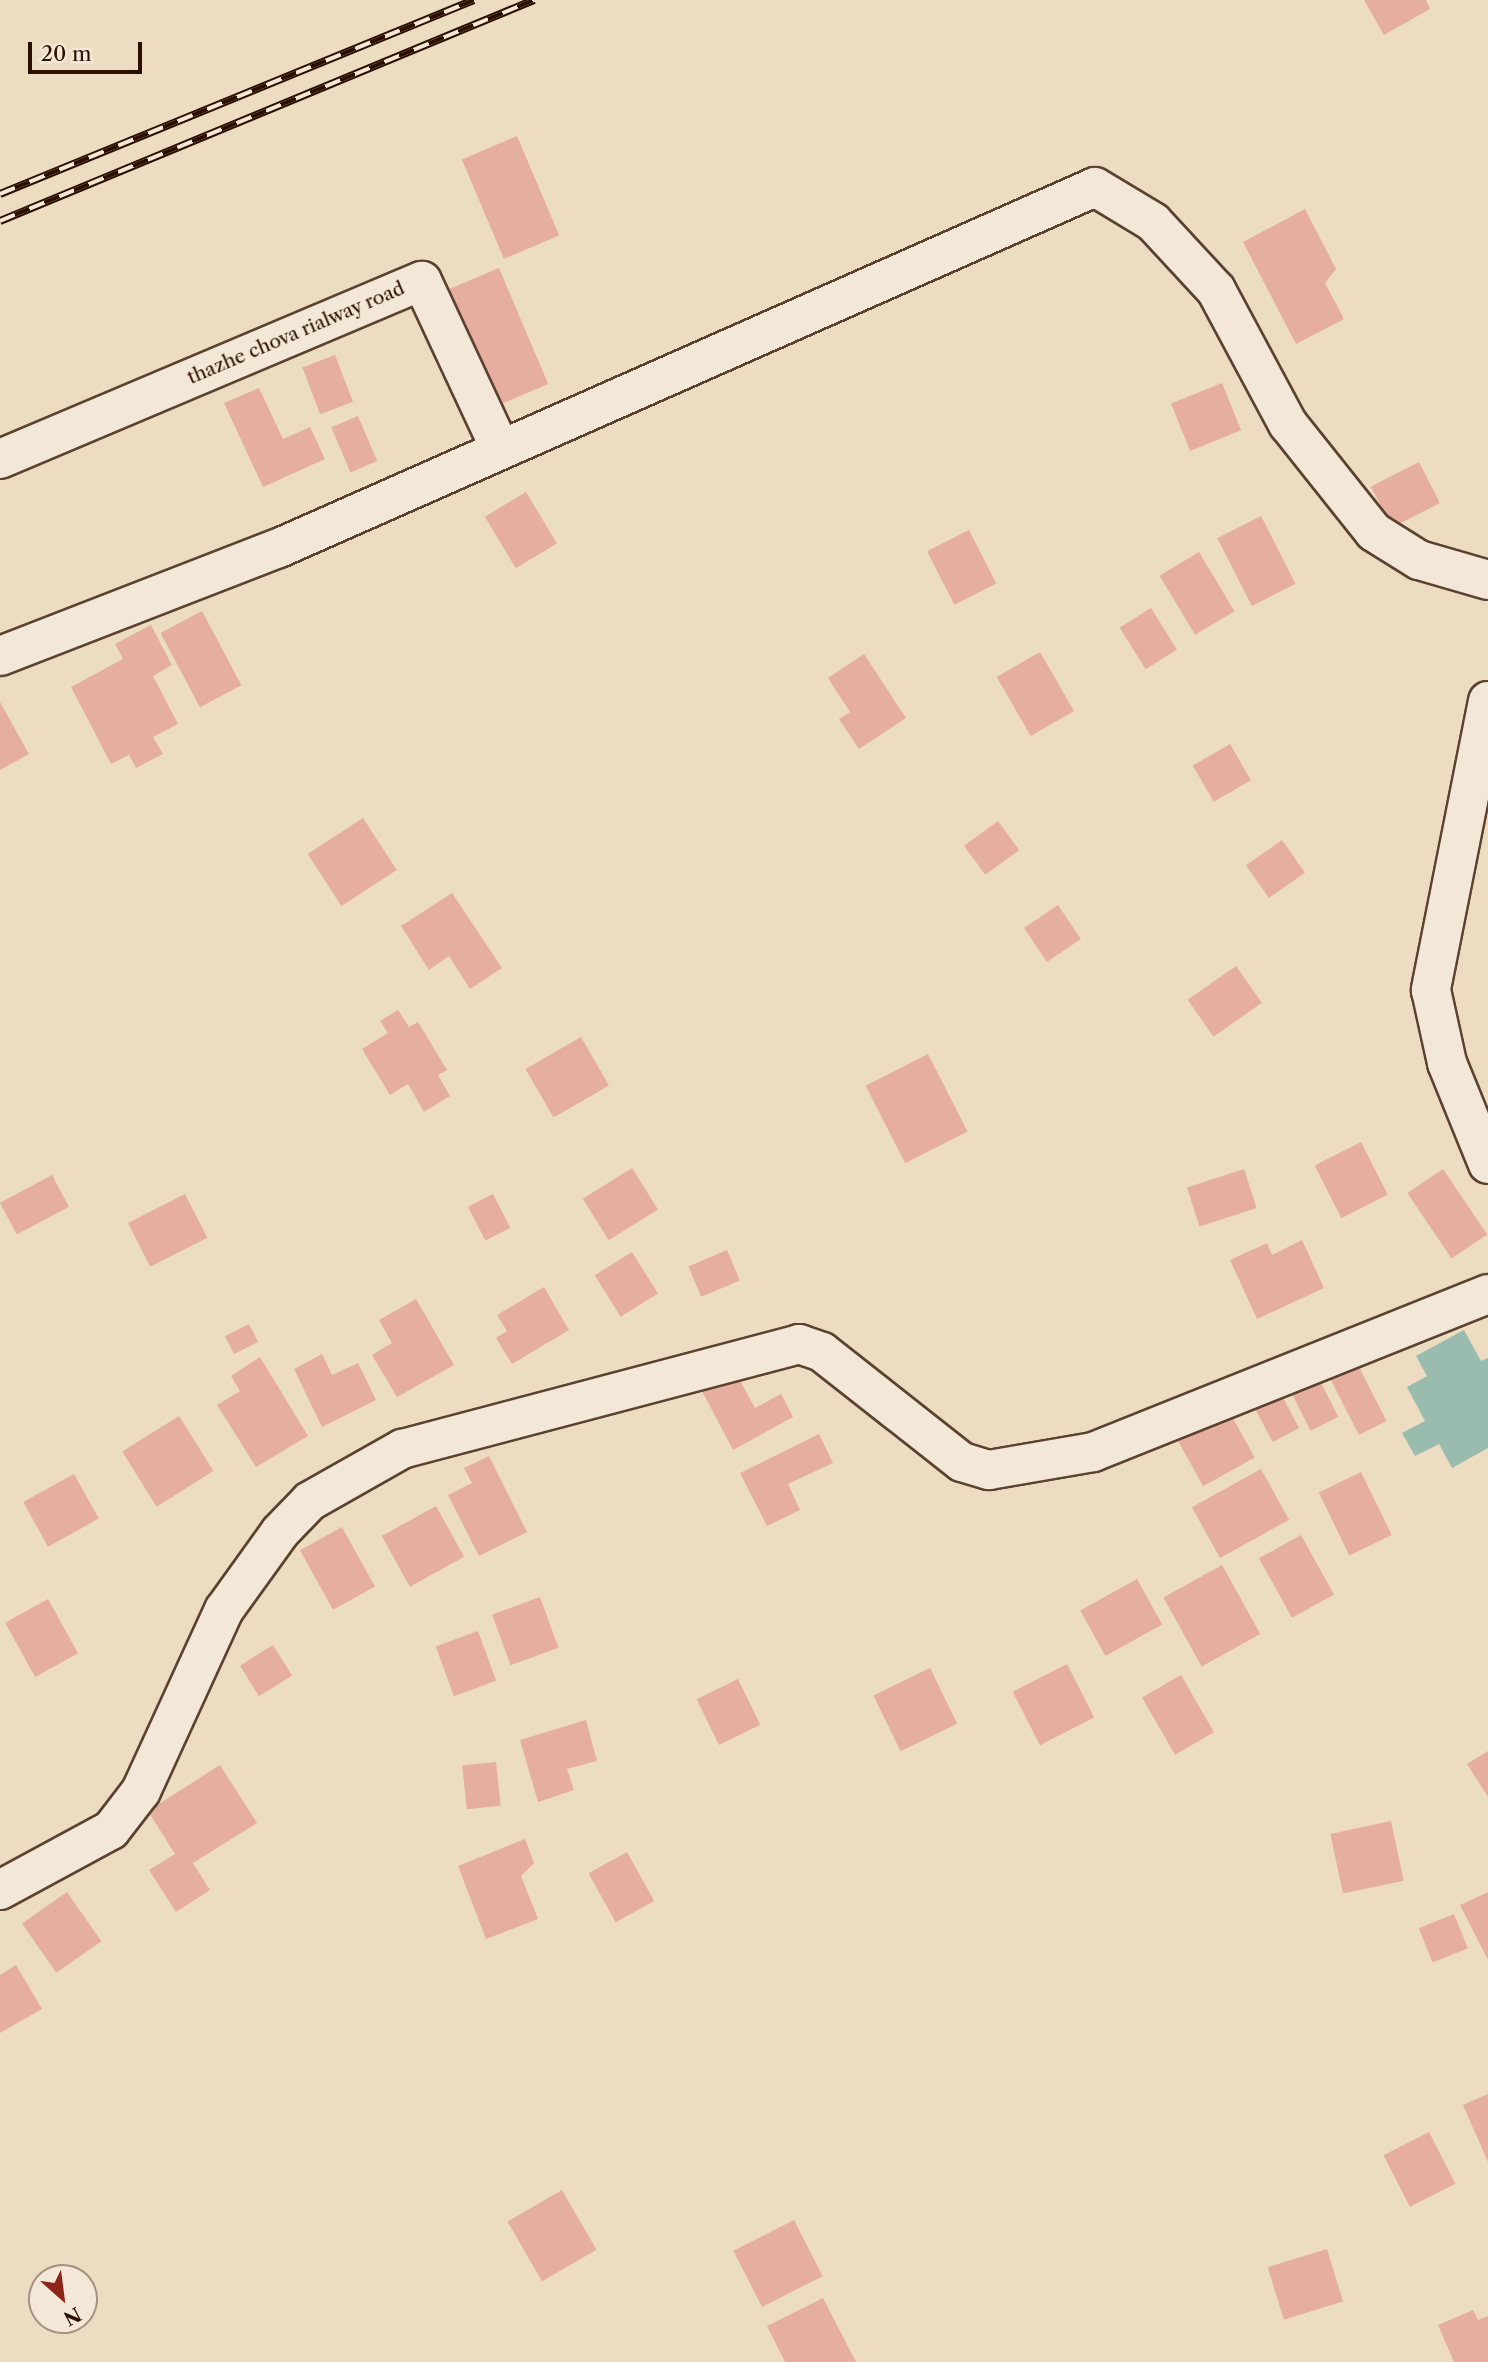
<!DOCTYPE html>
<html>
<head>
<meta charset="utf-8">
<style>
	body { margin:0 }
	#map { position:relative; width:1488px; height:2362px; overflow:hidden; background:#ecdcc1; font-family:"Libre Caslon Text",serif }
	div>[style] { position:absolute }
	.water>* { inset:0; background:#99bcae }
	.building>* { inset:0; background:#e6aea0; transform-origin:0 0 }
	.roads { filter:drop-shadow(2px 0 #5b4230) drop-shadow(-2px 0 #5b4230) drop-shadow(0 2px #5b4230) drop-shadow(0 -2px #5b4230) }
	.street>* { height:38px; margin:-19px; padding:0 19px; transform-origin:19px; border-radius:19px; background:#f3e8d7 }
	.rail>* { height:8px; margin-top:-4px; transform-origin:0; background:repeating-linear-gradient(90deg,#f3e8d7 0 16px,#2b0f00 0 32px); box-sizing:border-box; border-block:2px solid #2b0f00 }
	span { translate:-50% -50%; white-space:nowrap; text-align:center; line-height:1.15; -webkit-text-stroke:7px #f3e8d7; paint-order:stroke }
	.street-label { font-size:19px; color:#2b0f00 }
	.north { position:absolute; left:28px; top:2264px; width:70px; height:70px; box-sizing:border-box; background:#f3e8d7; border:2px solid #a39181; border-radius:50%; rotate:152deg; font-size:19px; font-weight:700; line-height:28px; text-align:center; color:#2b0f00 }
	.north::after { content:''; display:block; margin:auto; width:24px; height:32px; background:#8f2418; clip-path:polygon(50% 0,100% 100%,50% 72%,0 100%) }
	.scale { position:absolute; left:28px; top:42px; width:114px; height:32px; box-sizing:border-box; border:4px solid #2b0f00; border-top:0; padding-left:9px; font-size:21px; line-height:24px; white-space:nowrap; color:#2b0f00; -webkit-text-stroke:5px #f3e8d7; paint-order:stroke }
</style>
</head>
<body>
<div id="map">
	<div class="water">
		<div style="clip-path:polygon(1464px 1330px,1481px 1361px,1488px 1358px,1488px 1448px,1452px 1468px,1439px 1444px,1415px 1456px,1402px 1433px,1425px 1421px,1407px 1387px,1427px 1376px,1416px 1356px)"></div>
	</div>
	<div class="building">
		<div style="clip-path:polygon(1364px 0,1426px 0,1430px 9px,1384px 35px)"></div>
		<div style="left:517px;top:136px;width:108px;height:60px;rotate:67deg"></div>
		<div style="clip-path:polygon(1305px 209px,1336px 269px,1325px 283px,1344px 319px,1296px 344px,1243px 242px)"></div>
		<div style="left:499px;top:268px;width:126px;height:57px;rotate:67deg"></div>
		<div style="left:335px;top:355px;width:50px;height:35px;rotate:69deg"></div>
		<div style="left:1222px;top:383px;width:51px;height:55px;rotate:68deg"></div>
		<div style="clip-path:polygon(259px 388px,283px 439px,310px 427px,325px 459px,263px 487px,224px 403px)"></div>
		<div style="left:358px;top:416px;width:49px;height:29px;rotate:67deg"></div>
		<div style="left:1419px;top:462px;width:46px;height:54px;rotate:63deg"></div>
		<div style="left:526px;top:492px;width:60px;height:48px;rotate:59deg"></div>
		<div style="left:1261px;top:516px;width:76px;height:49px;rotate:63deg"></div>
		<div style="left:969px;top:530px;width:60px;height:47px;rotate:63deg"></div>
		<div style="left:1199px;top:552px;width:69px;height:46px;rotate:59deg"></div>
		<div style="left:1151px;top:608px;width:49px;height:37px;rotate:58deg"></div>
		<div style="left:202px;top:611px;width:84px;height:47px;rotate:62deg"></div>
		<div style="clip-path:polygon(151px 625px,172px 665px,153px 676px,178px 724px,153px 737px,163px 754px,136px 768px,129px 755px,111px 764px,71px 687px,123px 659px,115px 644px)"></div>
		<div style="left:1040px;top:652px;width:68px;height:50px;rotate:60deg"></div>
		<div style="clip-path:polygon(864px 654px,906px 718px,859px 749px,839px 719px,850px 712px,828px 678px)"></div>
		<div style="clip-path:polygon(0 702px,29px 754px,0 770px)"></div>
		<div style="left:1230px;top:744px;width:42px;height:43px;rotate:60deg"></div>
		<div style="left:363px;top:818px;width:62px;height:66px;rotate:57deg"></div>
		<div style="left:998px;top:821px;width:36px;height:42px;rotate:54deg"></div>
		<div style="left:1282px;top:840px;width:40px;height:44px;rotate:55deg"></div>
		<div style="clip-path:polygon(452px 893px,502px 968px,470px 989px,449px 956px,429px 970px,401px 926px)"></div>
		<div style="left:1058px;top:905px;width:41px;height:41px;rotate:56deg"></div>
		<div style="left:1236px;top:966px;width:45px;height:59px;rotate:55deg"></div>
		<div style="clip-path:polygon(398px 1010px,409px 1027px,418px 1022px,447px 1070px,438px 1075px,450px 1096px,424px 1112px,408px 1084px,390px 1095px,362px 1049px,388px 1033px,380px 1021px)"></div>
		<div style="left:581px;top:1037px;width:56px;height:64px;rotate:60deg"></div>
		<div style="left:928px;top:1054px;width:87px;height:70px;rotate:63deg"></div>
		<div style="left:1361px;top:1142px;width:59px;height:52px;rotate:63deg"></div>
		<div style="left:632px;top:1168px;width:49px;height:58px;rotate:58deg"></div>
		<div style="left:1244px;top:1169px;width:41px;height:60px;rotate:72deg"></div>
		<div style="left:1443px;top:1169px;width:79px;height:43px;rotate:56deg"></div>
		<div style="left:52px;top:1175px;width:36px;height:59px;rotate:62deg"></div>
		<div style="left:185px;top:1194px;width:49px;height:64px;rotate:63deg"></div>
		<div style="left:493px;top:1194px;width:38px;height:28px;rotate:63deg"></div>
		<div style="clip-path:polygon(1302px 1240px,1324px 1288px,1257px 1319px,1230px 1260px,1267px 1243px,1272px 1255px)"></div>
		<div style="left:727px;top:1250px;width:33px;height:42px;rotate:67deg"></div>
		<div style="left:632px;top:1252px;width:49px;height:44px;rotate:58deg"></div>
		<div style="clip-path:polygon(544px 1287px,569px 1330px,512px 1364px,496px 1338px,507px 1331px,497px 1315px)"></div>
		<div style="clip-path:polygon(416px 1299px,454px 1365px,397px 1397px,372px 1355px,392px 1343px,379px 1320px)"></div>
		<div style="left:249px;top:1324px;width:20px;height:27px;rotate:63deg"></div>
		<div style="clip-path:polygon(322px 1354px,332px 1375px,358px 1363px,376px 1400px,322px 1427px,294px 1369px)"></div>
		<div style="clip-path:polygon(260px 1357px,308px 1436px,256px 1467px,217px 1405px,240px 1391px,231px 1376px)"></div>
		<div style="left:1357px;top:1363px;width:65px;height:31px;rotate:63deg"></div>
		<div style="clip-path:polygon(736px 1373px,755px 1408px,781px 1394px,793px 1417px,733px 1450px,702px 1391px)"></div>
		<div style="left:1316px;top:1373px;width:49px;height:31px;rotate:63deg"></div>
		<div style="left:1279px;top:1390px;width:43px;height:30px;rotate:62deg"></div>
		<div style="left:1230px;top:1413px;width:51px;height:59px;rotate:61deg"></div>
		<div style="left:179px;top:1416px;width:65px;height:67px;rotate:58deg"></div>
		<div style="clip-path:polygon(819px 1434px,833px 1463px,788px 1484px,800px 1510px,767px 1526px,740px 1473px)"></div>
		<div style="clip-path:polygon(489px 1456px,527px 1532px,479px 1556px,448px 1495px,472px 1483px,464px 1468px)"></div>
		<div style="left:1261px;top:1469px;width:58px;height:79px;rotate:61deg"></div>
		<div style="left:1361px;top:1472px;width:70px;height:47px;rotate:64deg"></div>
		<div style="left:74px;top:1474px;width:51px;height:58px;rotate:61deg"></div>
		<div style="left:436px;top:1506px;width:58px;height:62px;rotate:61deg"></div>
		<div style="left:342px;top:1527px;width:68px;height:48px;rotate:61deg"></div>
		<div style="left:1301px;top:1535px;width:68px;height:48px;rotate:61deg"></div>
		<div style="left:1222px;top:1565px;width:79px;height:67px;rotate:61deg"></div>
		<div style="left:1137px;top:1579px;width:52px;height:65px;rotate:61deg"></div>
		<div style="left:540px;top:1597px;width:54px;height:51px;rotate:70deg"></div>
		<div style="left:48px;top:1599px;width:62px;height:49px;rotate:61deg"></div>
		<div style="left:478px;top:1631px;width:53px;height:45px;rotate:70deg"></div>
		<div style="left:273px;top:1645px;width:36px;height:39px;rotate:58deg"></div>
		<div style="left:1067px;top:1664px;width:60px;height:61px;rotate:63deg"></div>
		<div style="left:930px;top:1668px;width:62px;height:63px;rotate:64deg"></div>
		<div style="left:1181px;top:1675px;width:66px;height:45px;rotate:60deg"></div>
		<div style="left:738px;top:1679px;width:51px;height:46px;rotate:64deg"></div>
		<div style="clip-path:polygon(586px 1720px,597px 1761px,567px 1769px,574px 1790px,538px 1802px,520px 1740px)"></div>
		<div style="clip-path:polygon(1488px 1751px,1488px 1797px,1467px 1764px)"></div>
		<div style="left:496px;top:1762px;width:44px;height:34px;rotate:84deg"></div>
		<div style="clip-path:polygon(220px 1765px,257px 1823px,193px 1863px,210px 1890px,176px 1912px,149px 1870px,175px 1854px,148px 1811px)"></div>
		<div style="left:1391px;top:1821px;width:61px;height:62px;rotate:78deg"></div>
		<div style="clip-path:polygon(525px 1839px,534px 1863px,521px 1876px,538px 1919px,486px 1939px,458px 1866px)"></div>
		<div style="left:627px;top:1852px;width:56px;height:44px;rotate:61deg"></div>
		<div style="left:67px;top:1892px;width:60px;height:55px;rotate:55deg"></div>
		<div style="clip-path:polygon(1488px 1892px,1488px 1960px,1460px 1905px)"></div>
		<div style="left:1454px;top:1914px;width:37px;height:38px;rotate:68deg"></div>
		<div style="clip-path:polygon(16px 1965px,42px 2009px,0 2033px,0 1975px)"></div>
		<div style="clip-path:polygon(1488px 2094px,1488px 2162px,1463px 2105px)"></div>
		<div style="left:1429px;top:2132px;width:58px;height:51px;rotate:63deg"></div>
		<div style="left:562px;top:2190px;width:69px;height:63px;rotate:60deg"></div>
		<div style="left:794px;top:2220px;width:63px;height:68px;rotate:63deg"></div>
		<div style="left:1327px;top:2249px;width:55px;height:62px;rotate:73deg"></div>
		<div style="clip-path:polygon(823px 2298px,856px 2362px,785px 2362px,767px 2326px)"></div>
		<div style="clip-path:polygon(1473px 2310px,1478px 2320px,1488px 2316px,1488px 2362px,1454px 2362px,1438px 2325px)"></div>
	</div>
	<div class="roads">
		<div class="street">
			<div style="left:0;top:459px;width:458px;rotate:-22.9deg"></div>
			<div style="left:422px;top:281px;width:184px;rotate:65deg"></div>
			<div style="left:0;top:656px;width:299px;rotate:-21.2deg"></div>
			<div style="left:279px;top:548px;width:892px;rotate:-23.86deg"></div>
			<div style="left:1095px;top:187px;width:68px;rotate:31.1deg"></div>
			<div style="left:1153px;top:222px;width:93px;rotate:47.2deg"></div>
			<div style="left:1216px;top:290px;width:152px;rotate:61.8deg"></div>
			<div style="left:1288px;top:424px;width:138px;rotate:51.5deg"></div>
			<div style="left:1374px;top:532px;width:53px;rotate:31.9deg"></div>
			<div style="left:1419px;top:560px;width:72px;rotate:16.2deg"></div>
			<div style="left:1488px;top:701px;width:295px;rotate:101.2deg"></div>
			<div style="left:1431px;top:990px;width:75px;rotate:77.6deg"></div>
			<div style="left:1447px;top:1063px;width:109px;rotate:67.9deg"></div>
			<div style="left:0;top:1890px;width:126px;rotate:-28.4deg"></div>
			<div style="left:111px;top:1830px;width:49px;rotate:-52.4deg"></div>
			<div style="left:141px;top:1791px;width:199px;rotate:-65.4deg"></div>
			<div style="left:224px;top:1610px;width:96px;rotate:-54.3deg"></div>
			<div style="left:280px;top:1532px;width:43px;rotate:-45.9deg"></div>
			<div style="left:310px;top:1501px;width:106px;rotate:-29.5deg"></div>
			<div style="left:402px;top:1449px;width:411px;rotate:-14.8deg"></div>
			<div style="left:799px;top:1344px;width:24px;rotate:19deg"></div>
			<div style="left:822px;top:1352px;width:178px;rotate:38.2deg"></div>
			<div style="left:962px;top:1462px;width:28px;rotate:17deg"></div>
			<div style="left:989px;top:1470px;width:106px;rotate:-9.8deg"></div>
			<div style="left:1093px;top:1452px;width:425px;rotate:-21.8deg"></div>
		</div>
	</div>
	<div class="rail">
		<div style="left:0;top:194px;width:512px;rotate:-22.26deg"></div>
		<div style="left:0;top:221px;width:578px;rotate:-22.48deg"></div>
	</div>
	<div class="street-label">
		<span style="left:296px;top:333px;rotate:-23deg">thazhe chova rialway road</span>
	</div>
	<div class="north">N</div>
	<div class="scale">20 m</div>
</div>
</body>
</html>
